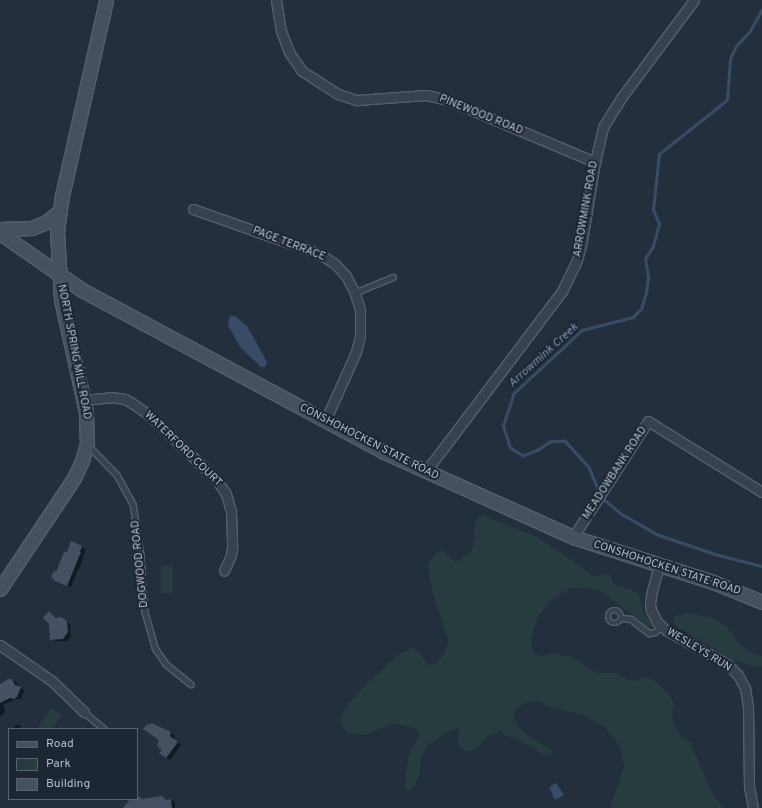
<!DOCTYPE html>
<html>
<head>
<meta charset="utf-8">
<style>
	body { margin:0 }
	#map { position:relative; width:762px; height:808px; overflow:hidden; background:#242f3e; font-family:Overpass,sans-serif }
	div>[style] { position:absolute }
	.green>* { inset:0; background:#263c3f; transform-origin:0 0 }
	.water>* { inset:0; background:#394c67 }
	.shadow>* { inset:0; background:#0007 }
	.stream>* { height:2.5px; margin:-1.25px; padding:0 1.25px; transform-origin:1.25px; border-radius:1.25px; background:#394c67 }
	.building>* { inset:0; background:#455162 }
	.roads { filter:drop-shadow(1px 0 #565f6c) drop-shadow(-1px 0 #565f6c) drop-shadow(0 1px #565f6c) drop-shadow(0 -1px #565f6c) }
	.lane>* { height:4.5px; margin:-2.25px; padding:0 2.25px; transform-origin:2.25px; border-radius:2.25px; background:#38414e }
	.lane>.ring { margin:-2.25px; padding:0; box-sizing:content-box; background:none; border:4.5px solid #38414e; border-radius:50% }
	.street>* { height:9px; margin:-4.5px; padding:0 4.5px; transform-origin:4.5px; border-radius:4.5px; background:#38414e }
	.secondary>* { height:13px; margin:-6.5px; padding:0 6.5px; transform-origin:6.5px; border-radius:6.5px; background:#465061 }
	span { translate:-50% -50%; white-space:nowrap; text-align:center; line-height:1.15; -webkit-text-stroke:4px #1d2633; paint-order:stroke }
	.street-label { font-size:11px; color:#b4bcc9 }
	.water-label { font-size:12px; color:#7c92b1; font-style:italic }
	.legend { position:absolute; left:8px; top:728px; width:130px; height:72px; box-sizing:border-box; background:#1d2633; border:1px solid #59626f; margin:0; padding:5px 7px; list-style:none; font-size:12px; color:#b4bcc9 }
	.legend li { display:flex; align-items:center; gap:8px; height:20px }
	.legend b { width:20px; border:1px solid #59626f }
</style>
</head>
<body>
<div id="map">
	<div class="green">
		<div style="clip-path:polygon(483px 515px,537px 537px,579px 565px,588px 573px,594px 576px,603px 574px,610px 575px,614px 584px,638px 592px,643px 611px,652px 624px,651px 628px,647px 627px,643px 623px,599px 590px,583px 588px,570px 588px,549px 602px,538px 616px,532px 635px,531px 645px,535px 654px,543px 656px,554px 653px,572px 657px,597px 673px,617px 673px,628px 681px,639px 680px,645px 677px,656px 681px,669px 694px,674px 704px,672px 718px,676px 727px,682px 738px,690px 742px,713px 794px,724px 808px,610px 808px,624px 767px,620px 746px,604px 726px,580px 714px,557px 709px,536px 701px,523px 703px,516px 710px,514px 717px,517px 725px,528px 736px,551px 749px,552px 756px,541px 754px,531px 746px,500px 732px,487px 736px,478px 747px,471px 751px,465px 751px,461px 749px,457px 740px,460px 732px,457px 728px,450px 730px,429px 744px,421px 758px,419px 776px,414px 787px,408px 791px,405px 789px,405px 782px,409px 753px,420px 735px,416px 729px,403px 725px,390px 724px,367px 735px,348px 733px,344px 729px,340px 723px,340px 717px,348px 705px,359px 691px,399px 654px,412px 648px,415px 649px,420px 653px,426px 663px,429px 665px,436px 662px,443px 655px,449px 643px,432px 591px,428px 563px,438px 552px,443px 551px,456px 562px,471px 552px,475px 537px,474px 530px,476px 519px)"></div>
		<div style="left:161px;top:566px;width:12px;height:27px"></div>
		<div style="clip-path:polygon(688px 612px,708px 617px,725px 624px,738px 642px,752px 653px,762px 656px,762px 666px,753px 667px,730px 658px,677px 627px,673px 621px,674px 617px)"></div>
		<div style="clip-path:polygon(51px 708px,62px 715px,52px 729px,37px 729px)"></div>
	</div>
	<div class="water">
		<div style="clip-path:polygon(230px 316px,235px 316px,247px 326px,267px 362px,265px 367px,261px 367px,240px 347px,228px 325px)"></div>
		<div style="clip-path:polygon(556px 783px,564px 795px,555px 800px,549px 787px)"></div>
	</div>
	<div class="shadow">
		<div style="clip-path:polygon(72px 543px,86px 549px,79px 570px,78px 569px,71px 587px,58px 582px,57px 573px)"></div>
		<div style="clip-path:polygon(49px 612px,57px 618px,60px 618px,70px 624px,71px 637px,67px 641px,55px 641px,51px 639px)"></div>
		<div style="clip-path:polygon(12px 680px,16px 682px,19px 687px,24px 690px,21px 699px,15px 699px,3px 705px,5px 710px,4px 714px,0 716px,0 682px,4px 690px)"></div>
		<div style="clip-path:polygon(18px 724px,20px 725px,21px 729px,15px 729px,14px 727px)"></div>
		<div style="clip-path:polygon(151px 724px,175px 735px,174px 739px,181px 745px,170px 760px,166px 757px,160px 740px,150px 726px)"></div>
		<div style="clip-path:polygon(137px 795px,143px 800px,171px 800px,175px 802px,175px 808px,123px 808px,131px 799px,137px 799px)"></div>
	</div>
	<div class="stream">
		<div style="left:599px;top:492px;width:26px;rotate:-113deg"></div>
		<div style="left:589px;top:468px;width:36px;rotate:-132deg"></div>
		<div style="left:565px;top:441px;width:15px;rotate:176deg"></div>
		<div style="left:550px;top:442px;width:14px;rotate:146deg"></div>
		<div style="left:538px;top:450px;width:16px;rotate:158deg"></div>
		<div style="left:523px;top:456px;width:15px;rotate:-148deg"></div>
		<div style="left:510px;top:448px;width:23px;rotate:-108deg"></div>
		<div style="left:503px;top:426px;width:35px;rotate:-72deg"></div>
		<div style="left:514px;top:393px;width:93px;rotate:-42.8deg"></div>
		<div style="left:582px;top:330px;width:53px;rotate:-14.3deg"></div>
		<div style="left:633px;top:317px;width:11px;rotate:-45deg"></div>
		<div style="left:641px;top:309px;width:17px;rotate:-73deg"></div>
		<div style="left:646px;top:293px;width:17px;rotate:-83deg"></div>
		<div style="left:648px;top:276px;width:17px;rotate:-100deg"></div>
		<div style="left:645px;top:259px;width:15px;rotate:-58deg"></div>
		<div style="left:653px;top:246px;width:23px;rotate:-75deg"></div>
		<div style="left:659px;top:224px;width:15px;rotate:-113deg"></div>
		<div style="left:653px;top:210px;width:56px;rotate:-83.9deg"></div>
		<div style="left:659px;top:154px;width:87px;rotate:-38.5deg"></div>
		<div style="left:727px;top:100px;width:41px;rotate:-85.8deg"></div>
		<div style="left:730px;top:59px;width:14px;rotate:-65deg"></div>
		<div style="left:736px;top:46px;width:21px;rotate:-47deg"></div>
		<div style="left:750px;top:31px;width:25px;rotate:-61deg"></div>
		<div style="left:602px;top:498px;width:26px;rotate:39deg"></div>
		<div style="left:622px;top:514px;width:39px;rotate:30deg"></div>
		<div style="left:656px;top:534px;width:62px;rotate:18.7deg"></div>
		<div style="left:715px;top:554px;width:49px;rotate:14.3deg"></div>
	</div>
	<div class="building">
		<div style="clip-path:polygon(71px 541px,82px 546px,80px 552px,81px 552px,67px 586px,53px 580px,54px 579px,51px 578px,54px 571px,56px 572px,64px 552px,67px 552px)"></div>
		<div style="clip-path:polygon(49px 611px,56px 618px,61px 617px,67px 621px,68px 632px,63px 639px,50px 640px,49px 624px,43px 618px)"></div>
		<div style="clip-path:polygon(8px 679px,12px 679px,15px 685px,21px 687px,17px 697px,14px 699px,10px 698px,0 703px,0 684px)"></div>
		<div style="clip-path:polygon(151px 723px,171px 732px,170px 736px,178px 742px,166px 758px,159px 753px,162px 750px,157px 746px,159px 740px,143px 729px,147px 724px,149px 725px)"></div>
		<div style="clip-path:polygon(137px 795px,142px 799px,162px 796px,166px 800px,171px 799px,172px 808px,123px 808px,130px 799px,137px 799px)"></div>
	</div>
	<div class="roads">
		<div class="lane">
			<div style="left:354px;top:293px;width:42px;rotate:-22.3deg"></div>
			<div style="left:89px;top:446px;width:40px;rotate:46deg"></div>
			<div style="left:117px;top:475px;width:33px;rotate:61deg"></div>
			<div style="left:133px;top:504px;width:52px;rotate:81.1deg"></div>
			<div style="left:141px;top:555px;width:57px;rotate:86deg"></div>
			<div style="left:145px;top:612px;width:37px;rotate:74deg"></div>
			<div style="left:155px;top:648px;width:19px;rotate:55deg"></div>
			<div style="left:166px;top:664px;width:32px;rotate:39deg"></div>
			<div class="ring" style="left:608px;top:610px;width:9.5px;height:9.5px"></div>
			<div style="left:622px;top:618px;width:9px;rotate:6deg"></div>
			<div style="left:631px;top:619px;width:23px;rotate:38deg"></div>
			<div style="left:649px;top:633px;width:6px;rotate:-9deg"></div>
			<div style="left:655px;top:632px;width:8px;rotate:-45deg"></div>
			<div style="left:84px;top:712px;width:26px;rotate:40deg"></div>
		</div>
		<div class="street">
			<div style="left:276px;top:0;width:31px;rotate:81deg"></div>
			<div style="left:281px;top:31px;width:22px;rotate:69deg"></div>
			<div style="left:289px;top:52px;width:23px;rotate:56deg"></div>
			<div style="left:302px;top:71px;width:43px;rotate:32.6deg"></div>
			<div style="left:338px;top:94px;width:20px;rotate:18deg"></div>
			<div style="left:357px;top:100px;width:69px;rotate:-4.1deg"></div>
			<div style="left:426px;top:95px;width:23px;rotate:13deg"></div>
			<div style="left:448px;top:100px;width:160px;rotate:22.9deg"></div>
			<div style="left:193px;top:209px;width:135px;rotate:19.5deg"></div>
			<div style="left:320px;top:254px;width:18px;rotate:34deg"></div>
			<div style="left:335px;top:264px;width:16px;rotate:47deg"></div>
			<div style="left:346px;top:276px;width:17px;rotate:62deg"></div>
			<div style="left:354px;top:291px;width:20px;rotate:72deg"></div>
			<div style="left:360px;top:310px;width:26px;rotate:90deg"></div>
			<div style="left:360px;top:336px;width:16px;rotate:104deg"></div>
			<div style="left:356px;top:352px;width:76px;rotate:114.2deg"></div>
			<div style="left:84px;top:400px;width:27px;rotate:-6deg"></div>
			<div style="left:111px;top:397px;width:14px;rotate:8deg"></div>
			<div style="left:125px;top:399px;width:8px;rotate:30deg"></div>
			<div style="left:132px;top:403px;width:19px;rotate:35deg"></div>
			<div style="left:148px;top:414px;width:93px;rotate:43.7deg"></div>
			<div style="left:215px;top:478px;width:19px;rotate:55deg"></div>
			<div style="left:226px;top:494px;width:19px;rotate:74deg"></div>
			<div style="left:231px;top:512px;width:36px;rotate:88deg"></div>
			<div style="left:232px;top:548px;width:7px;rotate:98deg"></div>
			<div style="left:231px;top:555px;width:17px;rotate:114deg"></div>
			<div style="left:426px;top:471px;width:226px;rotate:-52.9deg"></div>
			<div style="left:562px;top:291px;width:34px;rotate:-64deg"></div>
			<div style="left:577px;top:260px;width:20px;rotate:-75deg"></div>
			<div style="left:582px;top:241px;width:80px;rotate:-80.7deg"></div>
			<div style="left:595px;top:162px;width:36px;rotate:-77deg"></div>
			<div style="left:603px;top:127px;width:34px;rotate:-58deg"></div>
			<div style="left:621px;top:98px;width:122px;rotate:-53.3deg"></div>
			<div style="left:573px;top:537px;width:138px;rotate:-57.1deg"></div>
			<div style="left:648px;top:421px;width:134px;rotate:31.9deg"></div>
			<div style="left:659px;top:565px;width:27px;rotate:105deg"></div>
			<div style="left:652px;top:591px;width:13px;rotate:99deg"></div>
			<div style="left:650px;top:604px;width:6px;rotate:81deg"></div>
			<div style="left:651px;top:610px;width:13px;rotate:63deg"></div>
			<div style="left:657px;top:622px;width:12px;rotate:42deg"></div>
			<div style="left:666px;top:630px;width:70px;rotate:29.1deg"></div>
			<div style="left:727px;top:664px;width:16px;rotate:45deg"></div>
			<div style="left:738px;top:675px;width:15px;rotate:62deg"></div>
			<div style="left:745px;top:688px;width:18px;rotate:81deg"></div>
			<div style="left:748px;top:706px;width:81px;rotate:89.3deg"></div>
			<div style="left:749px;top:787px;width:21px;rotate:79deg"></div>
			<div style="left:0;top:645px;width:63px;rotate:34.7deg"></div>
			<div style="left:52px;top:681px;width:45px;rotate:44.1deg"></div>
		</div>
		<div class="secondary">
			<div style="left:0;top:229px;width:32px;rotate:-2deg"></div>
			<div style="left:32px;top:228px;width:15px;rotate:-23deg"></div>
			<div style="left:46px;top:222px;width:16px;rotate:-38deg"></div>
			<div style="left:0;top:233px;width:100px;rotate:34.8deg"></div>
			<div style="left:82px;top:290px;width:343px;rotate:28.2deg"></div>
			<div style="left:384px;top:452px;width:207px;rotate:24.2deg"></div>
			<div style="left:573px;top:537px;width:147px;rotate:17.8deg"></div>
			<div style="left:713px;top:582px;width:53px;rotate:22.2deg"></div>
			<div style="left:0;top:589px;width:133px;rotate:-56.3deg"></div>
			<div style="left:74px;top:478px;width:19px;rotate:-65deg"></div>
			<div style="left:82px;top:461px;width:18px;rotate:-74deg"></div>
			<div style="left:87px;top:444px;width:32px;rotate:-92deg"></div>
			<div style="left:86px;top:412px;width:116px;rotate:-102.5deg"></div>
			<div style="left:61px;top:299px;width:68px;rotate:-93.4deg"></div>
			<div style="left:57px;top:231px;width:35px;rotate:-82deg"></div>
			<div style="left:62px;top:196px;width:201px;rotate:-77.3deg"></div>
		</div>
	</div>
	<div class="street-label">
		<span style="left:481px;top:115px;rotate:22deg">PINEWOOD ROAD</span>
		<span style="left:586px;top:209px;rotate:-80deg">ARROWMINK ROAD</span>
		<span style="left:289px;top:244px;rotate:21deg">PAGE TERRACE</span>
		<span style="left:74px;top:352px;rotate:79deg">NORTH SPRING MILL ROAD</span>
		<span style="left:369px;top:442px;rotate:27deg">CONSHOHOCKEN STATE ROAD</span>
		<span style="left:183px;top:449px;rotate:44deg">WATERFORD COURT</span>
		<span style="left:615px;top:473px;rotate:-57deg">MEADOWBANK ROAD</span>
		<span style="left:140px;top:564px;rotate:-96deg">DOGWOOD ROAD</span>
		<span style="left:667px;top:568px;rotate:18deg">CONSHOHOCKEN STATE ROAD</span>
		<span style="left:699px;top:650px;rotate:31deg">WESLEYS RUN</span>
	</div>
	<div class="water-label">
		<span style="left:544px;top:356px;rotate:-42deg">Arrowmink Creek</span>
	</div>
	<ul class="legend">
	<li><b style="height:5px;background:#465061"></b>Road</li>
	<li><b style="height:11px;background:#263c3f"></b>Park</li>
	<li><b style="height:11px;background:#455162"></b>Building</li>
	</ul>
</div>
</body>
</html>
